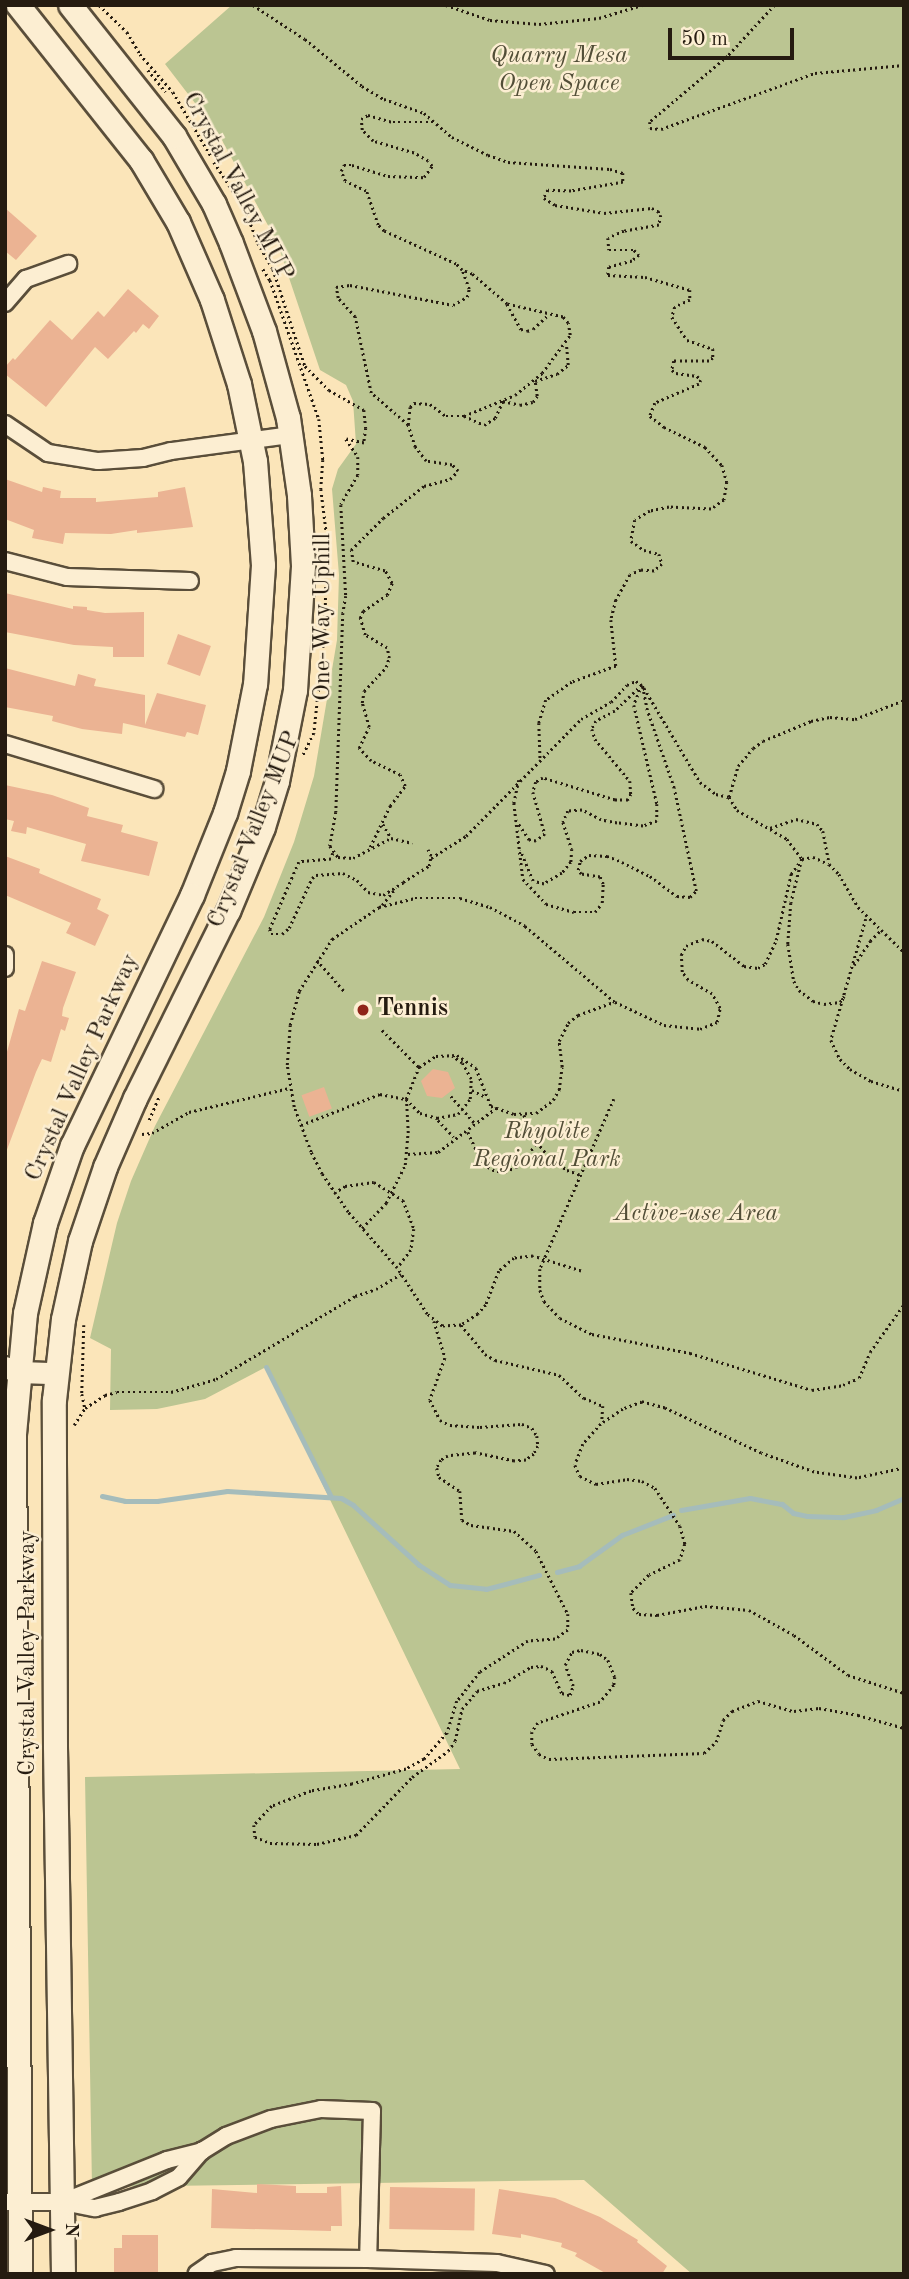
<!DOCTYPE html>
<html>
<head>
<meta charset="utf-8">
<style>
	body { margin:0 }
	#map { position:relative; width:909px; height:2279px; overflow:hidden; background:#fbe5b9; font-family:"Old Standard TT",serif }
	div>[style] { position:absolute }
	.green>* { inset:0; background:#bbc592 }
	.stream>* { height:5px; margin:-2.5px; padding:0 2.5px; transform-origin:2.5px; border-radius:2.5px; background:#a5bcbb }
	.building>* { inset:0; background:#ebb393; transform-origin:0 0 }
	.path>* { height:2.5px; margin-top:-1.25px; transform-origin:0; background:repeating-linear-gradient(90deg,#251b10 0 2px,transparent 0 5.5px) }
	.roads { filter:drop-shadow(2px 0 #5a4e3a) drop-shadow(-2px 0 #5a4e3a) drop-shadow(0 2px #5a4e3a) drop-shadow(0 -2px #5a4e3a) }
	.minor>* { height:16px; margin:-8px; padding:0 8px; transform-origin:8px; border-radius:8px; background:#fceed2 }
	.tertiary>* { height:21px; margin:-10.5px; padding:0 10.5px; transform-origin:10.5px; border-radius:10.5px; background:#fceed2 }
	.secondary>* { height:23px; margin:-11.5px; padding:0 11.5px; transform-origin:11.5px; border-radius:11.5px; background:#fceed2 }
	.dots>* { width:19px; height:19px; translate:-50% -50%; box-sizing:border-box; border:4px solid #fceed2; border-radius:50% }
	span { translate:-50% -50%; white-space:nowrap; text-align:center; line-height:1.15; -webkit-text-stroke:5px #fceed2; paint-order:stroke }
	.park-label { font-size:24px; color:#524e37; font-style:italic }
	.street-label { font-size:24px; color:#251b10 }
	.poi-label { font-size:24px; color:#251b10; font-weight:700 }
	.left { translate:0 -50%; text-align:left }
	.frame { position:absolute; inset:0; border:7px solid #251b10; pointer-events:none }
	.north { position:absolute; left:14px; top:2195px; width:70px; height:70px; -webkit-text-stroke:5px #fceed2; paint-order:stroke; rotate:90deg; font-size:19px; font-weight:700; line-height:28px; text-align:center; color:#251b10 }
	.north::after { content:''; display:block; margin:auto; width:24px; height:32px; background:#251b10; clip-path:polygon(50% 0,100% 100%,50% 72%,0 100%) }
	.scale { position:absolute; left:668px; top:28px; width:126px; height:32px; box-sizing:border-box; border:4px solid #251b10; border-top:0; padding-left:9px; font-size:21px; line-height:24px; white-space:nowrap; color:#251b10; -webkit-text-stroke:5px #fceed2; paint-order:stroke }
</style>
</head>
<body>
<div id="map">
	<div class="green">
		<div style="clip-path:polygon(232px 5px,904px 5px,904px 2274px,692px 2274px,584px 2180px,92px 2187px,85px 1777px,460px 1769px,266px 1367px,205px 1399px,157px 1409px,110px 1410px,111px 1349px,90px 1338px,117px 1223px,131px 1181px,155px 1126px,264px 917px,294px 842px,314px 776px,337px 640px,339px 575px,332px 489px,338px 469px,356px 444px,353px 401px,346px 385px,320px 370px,277px 242px,218px 133px,165px 64px)"></div>
	</div>
	<div class="stream">
		<div style="left:266px;top:1367px;width:145px;rotate:63.4deg"></div>
		<div style="left:102px;top:1496px;width:24px;rotate:12deg"></div>
		<div style="left:125px;top:1501px;width:32px"></div>
		<div style="left:157px;top:1501px;width:71px;rotate:-8.1deg"></div>
		<div style="left:227px;top:1491px;width:114px;rotate:3.5deg"></div>
		<div style="left:341px;top:1498px;width:14px;rotate:30deg"></div>
		<div style="left:353px;top:1505px;width:89px;rotate:42.3deg"></div>
		<div style="left:419px;top:1565px;width:37px;rotate:33deg"></div>
		<div style="left:450px;top:1585px;width:36px;rotate:6deg"></div>
		<div style="left:486px;top:1589px;width:55px;rotate:-14.8deg"></div>
		<div style="left:681px;top:1510px;width:70px;rotate:-9.9deg"></div>
		<div style="left:750px;top:1498px;width:33px;rotate:11deg"></div>
		<div style="left:782px;top:1504px;width:14px;rotate:39deg"></div>
		<div style="left:793px;top:1513px;width:14px;rotate:12deg"></div>
		<div style="left:807px;top:1516px;width:37px;rotate:2deg"></div>
		<div style="left:844px;top:1517px;width:33px;rotate:-12deg"></div>
		<div style="left:876px;top:1510px;width:30px;rotate:-23deg"></div>
		<div style="left:557px;top:1572px;width:23px;rotate:-15deg"></div>
		<div style="left:579px;top:1566px;width:53px;rotate:-35.8deg"></div>
		<div style="left:622px;top:1535px;width:55px;rotate:-21.4deg"></div>
	</div>
	<div class="building">
		<div style="clip-path:polygon(5px 208px,37px 236px,16px 260px,5px 251px)"></div>
		<div style="clip-path:polygon(128px 289px,159px 316px,149px 329px,143px 324px,136px 333px,134px 331px,108px 359px,95px 347px,46px 407px,5px 374px,5px 367px,13px 358px,15px 360px,50px 320px,72px 340px,98px 311px,104px 317px)"></div>
		<div style="clip-path:polygon(5px 479px,42px 492px,43px 487px,61px 491px,60px 498px,96px 498px,96px 502px,158px 497px,158px 492px,185px 487px,193px 527px,137px 533px,137px 530px,111px 534px,65px 533px,63px 544px,32px 538px,34px 530px,5px 519px)"></div>
		<div style="clip-path:polygon(5px 593px,73px 609px,73px 606px,87px 607px,87px 610px,105px 613px,144px 612px,144px 657px,113px 657px,113px 647px,74px 645px,5px 632px)"></div>
		<div style="left:178px;top:634px;width:35px;height:32px;rotate:20deg"></div>
		<div style="clip-path:polygon(5px 668px,75px 686px,78px 674px,96px 679px,94px 686px,145px 695px,145px 725px,157px 693px,206px 705px,198px 735px,187px 732px,185px 737px,123px 723px,122px 734px,82px 729px,52px 721px,53px 716px,5px 707px)"></div>
		<div style="clip-path:polygon(5px 785px,52px 795px,89px 808px,87px 816px,123px 825px,121px 832px,158px 842px,149px 876px,81px 861px,86px 844px,27px 827px,26px 834px,11px 831px,14px 821px,5px 819px)"></div>
		<div style="clip-path:polygon(5px 856px,40px 869px,39px 873px,101px 899px,97px 909px,109px 915px,95px 946px,66px 933px,71px 923px,5px 895px)"></div>
		<div style="clip-path:polygon(42px 961px,76px 972px,63px 1008px,62px 1016px,69px 1018px,65px 1031px,61px 1029px,51px 1062px,42px 1059px,36px 1072px,5px 1155px,5px 1059px,19px 1009px,25px 1011px)"></div>
		<div style="clip-path:polygon(433px 1069px,448px 1072px,455px 1088px,442px 1098px,427px 1096px,421px 1081px)"></div>
		<div style="left:324px;top:1087px;width:23px;height:24px;rotate:70deg"></div>
		<div style="clip-path:polygon(257px 2184px,296px 2186px,296px 2193px,327px 2193px,327px 2187px,341px 2186px,342px 2226px,331px 2226px,331px 2231px,211px 2228px,212px 2189px,257px 2193px)"></div>
		<div style="left:390px;top:2187px;width:85px;height:42px;rotate:1deg"></div>
		<div style="clip-path:polygon(499px 2189px,555px 2198px,600px 2217px,638px 2240px,637px 2242px,667px 2266px,662px 2274px,607px 2274px,575px 2256px,577px 2253px,561px 2247px,562px 2243px,521px 2234px,521px 2238px,492px 2234px)"></div>
		<div style="clip-path:polygon(122px 2235px,158px 2235px,158px 2274px,114px 2274px,114px 2248px,122px 2248px)"></div>
	</div>
	<div class="path">
		<div style="left:99px;top:5px;width:39px;rotate:44deg"></div>
		<div style="left:127px;top:32px;width:26px;rotate:59deg"></div>
		<div style="left:140px;top:54px;width:50px;rotate:49deg"></div>
		<div style="left:173px;top:92px;width:74px;rotate:59.3deg"></div>
		<div style="left:253px;top:5px;width:62px;rotate:33.2deg"></div>
		<div style="left:305px;top:39px;width:74px;rotate:39.5deg"></div>
		<div style="left:362px;top:86px;width:26px;rotate:31deg"></div>
		<div style="left:384px;top:99px;width:42px;rotate:19.3deg"></div>
		<div style="left:424px;top:113px;width:37px;rotate:41deg"></div>
		<div style="left:452px;top:137px;width:40px;rotate:26.6deg"></div>
		<div style="left:488px;top:155px;width:21px;rotate:19deg"></div>
		<div style="left:508px;top:162px;width:102px;rotate:3.9deg"></div>
		<div style="left:610px;top:169px;width:14px;rotate:17deg"></div>
		<div style="left:623px;top:173px;width:9px;rotate:90deg"></div>
		<div style="left:623px;top:182px;width:5px;rotate:169deg"></div>
		<div style="left:618px;top:183px;width:48px;rotate:170.3deg"></div>
		<div style="left:571px;top:191px;width:23px;rotate:-178deg"></div>
		<div style="left:548px;top:190px;width:9px;rotate:117deg"></div>
		<div style="left:544px;top:198px;width:13px;rotate:32deg"></div>
		<div style="left:555px;top:205px;width:50px;rotate:9.3deg"></div>
		<div style="left:604px;top:213px;width:48px;rotate:-5.9deg"></div>
		<div style="left:652px;top:208px;width:7px;rotate:27deg"></div>
		<div style="left:658px;top:211px;width:5px;rotate:53deg"></div>
		<div style="left:661px;top:215px;width:10px;rotate:101deg"></div>
		<div style="left:659px;top:225px;width:36px;rotate:170deg"></div>
		<div style="left:624px;top:231px;width:17px;rotate:156deg"></div>
		<div style="left:608px;top:238px;width:12px;rotate:85deg"></div>
		<div style="left:609px;top:250px;width:25px"></div>
		<div style="left:634px;top:250px;width:7px;rotate:45deg"></div>
		<div style="left:639px;top:255px;width:9px;rotate:139deg"></div>
		<div style="left:632px;top:261px;width:24px;rotate:165deg"></div>
		<div style="left:609px;top:267px;width:8px;rotate:97deg"></div>
		<div style="left:608px;top:275px;width:37px;rotate:3deg"></div>
		<div style="left:645px;top:277px;width:47px;rotate:16.1deg"></div>
		<div style="left:690px;top:290px;width:10px;rotate:90deg"></div>
		<div style="left:690px;top:300px;width:17px;rotate:155deg"></div>
		<div style="left:675px;top:307px;width:10px;rotate:107deg"></div>
		<div style="left:672px;top:317px;width:27px;rotate:57deg"></div>
		<div style="left:687px;top:340px;width:28px;rotate:19deg"></div>
		<div style="left:713px;top:349px;width:9px;rotate:90deg"></div>
		<div style="left:713px;top:358px;width:5px;rotate:143deg"></div>
		<div style="left:709px;top:361px;width:35px;rotate:180deg"></div>
		<div style="left:674px;top:361px;width:9px;rotate:103deg"></div>
		<div style="left:672px;top:370px;width:5px;rotate:37deg"></div>
		<div style="left:676px;top:373px;width:21px;rotate:8deg"></div>
		<div style="left:697px;top:376px;width:6px;rotate:45deg"></div>
		<div style="left:701px;top:380px;width:4px;rotate:117deg"></div>
		<div style="left:699px;top:384px;width:48px;rotate:156.6deg"></div>
		<div style="left:655px;top:403px;width:14px;rotate:111deg"></div>
		<div style="left:650px;top:416px;width:18px;rotate:38deg"></div>
		<div style="left:664px;top:427px;width:46px;rotate:26deg"></div>
		<div style="left:705px;top:447px;width:25px;rotate:47deg"></div>
		<div style="left:722px;top:465px;width:18px;rotate:74deg"></div>
		<div style="left:727px;top:482px;width:18px;rotate:99deg"></div>
		<div style="left:724px;top:500px;width:16px;rotate:145deg"></div>
		<div style="left:711px;top:509px;width:42px;rotate:-177.3deg"></div>
		<div style="left:669px;top:507px;width:19px;rotate:168deg"></div>
		<div style="left:650px;top:511px;width:17px;rotate:149deg"></div>
		<div style="left:635px;top:520px;width:21px;rotate:101deg"></div>
		<div style="left:631px;top:541px;width:16px;rotate:35deg"></div>
		<div style="left:644px;top:550px;width:16px;rotate:15deg"></div>
		<div style="left:659px;top:554px;width:10px;rotate:73deg"></div>
		<div style="left:662px;top:564px;width:11px;rotate:139deg"></div>
		<div style="left:654px;top:571px;width:13px;rotate:-176deg"></div>
		<div style="left:641px;top:570px;width:12px;rotate:156deg"></div>
		<div style="left:630px;top:575px;width:29px;rotate:119deg"></div>
		<div style="left:616px;top:600px;width:21px;rotate:104deg"></div>
		<div style="left:611px;top:620px;width:46px;rotate:83.8deg"></div>
		<div style="left:616px;top:666px;width:47px;rotate:160deg"></div>
		<div style="left:572px;top:682px;width:32px;rotate:145deg"></div>
		<div style="left:546px;top:700px;width:24px;rotate:107deg"></div>
		<div style="left:539px;top:723px;width:35px;rotate:88deg"></div>
		<div style="left:446px;top:5px;width:46px;rotate:18.8deg"></div>
		<div style="left:490px;top:20px;width:49px;rotate:4.7deg"></div>
		<div style="left:539px;top:24px;width:60px;rotate:-5.7deg"></div>
		<div style="left:599px;top:18px;width:45px;rotate:-16.8deg"></div>
		<div style="left:775px;top:5px;width:69px;rotate:132.7deg"></div>
		<div style="left:728px;top:56px;width:102px;rotate:139.8deg"></div>
		<div style="left:650px;top:122px;width:6px;rotate:90deg"></div>
		<div style="left:650px;top:128px;width:11px;rotate:5deg"></div>
		<div style="left:661px;top:129px;width:164px;rotate:-20deg"></div>
		<div style="left:815px;top:73px;width:89px;rotate:-5.1deg"></div>
		<div style="left:148px;top:70px;width:28px;rotate:51deg"></div>
		<div style="left:214px;top:162px;width:56px;rotate:56.6deg"></div>
		<div style="left:245px;top:209px;width:36px;rotate:69deg"></div>
		<div style="left:258px;top:243px;width:30px;rotate:60deg"></div>
		<div style="left:273px;top:269px;width:102px;rotate:71.7deg"></div>
		<div style="left:305px;top:366px;width:34px;rotate:45deg"></div>
		<div style="left:329px;top:390px;width:40px;rotate:29.7deg"></div>
		<div style="left:364px;top:410px;width:18px;rotate:84deg"></div>
		<div style="left:366px;top:428px;width:15px;rotate:98deg"></div>
		<div style="left:364px;top:443px;width:18px;rotate:-167deg"></div>
		<div style="left:346px;top:439px;width:22px;rotate:56deg"></div>
		<div style="left:358px;top:457px;width:18px;rotate:90deg"></div>
		<div style="left:358px;top:475px;width:34px;rotate:120deg"></div>
		<div style="left:341px;top:505px;width:91px;rotate:86.9deg"></div>
		<div style="left:346px;top:596px;width:17px;rotate:100deg"></div>
		<div style="left:343px;top:613px;width:199px;rotate:92deg"></div>
		<div style="left:336px;top:812px;width:35px;rotate:100deg"></div>
		<div style="left:330px;top:846px;width:14px;rotate:54deg"></div>
		<div style="left:338px;top:857px;width:15px;rotate:4deg"></div>
		<div style="left:353px;top:858px;width:43px;rotate:-27.8deg"></div>
		<div style="left:263px;top:269px;width:13px;rotate:58deg"></div>
		<div style="left:270px;top:280px;width:147px;rotate:70.6deg"></div>
		<div style="left:319px;top:419px;width:41px;rotate:84.4deg"></div>
		<div style="left:323px;top:460px;width:29px;rotate:94deg"></div>
		<div style="left:321px;top:489px;width:48px;rotate:82.9deg"></div>
		<div style="left:327px;top:537px;width:92px;rotate:91.2deg"></div>
		<div style="left:325px;top:629px;width:105px;rotate:96deg"></div>
		<div style="left:314px;top:733px;width:25px;rotate:116deg"></div>
		<div style="left:507px;top:304px;width:29px;rotate:61deg"></div>
		<div style="left:521px;top:329px;width:6px;rotate:18deg"></div>
		<div style="left:527px;top:331px;width:6px;rotate:-18deg"></div>
		<div style="left:533px;top:329px;width:21px;rotate:-43deg"></div>
		<div style="left:464px;top:416px;width:22px;rotate:24deg"></div>
		<div style="left:484px;top:425px;width:13px;rotate:-32deg"></div>
		<div style="left:495px;top:418px;width:19px;rotate:-65deg"></div>
		<div style="left:503px;top:401px;width:17px;rotate:13deg"></div>
		<div style="left:520px;top:405px;width:13px;rotate:-13deg"></div>
		<div style="left:533px;top:402px;width:7px;rotate:-56deg"></div>
		<div style="left:537px;top:396px;width:15px;rotate:-98deg"></div>
		<div style="left:535px;top:381px;width:23px;rotate:-18deg"></div>
		<div style="left:557px;top:374px;width:14px;rotate:-39deg"></div>
		<div style="left:568px;top:365px;width:21px;rotate:-95deg"></div>
		<div style="left:408px;top:425px;width:18px;rotate:-84deg"></div>
		<div style="left:410px;top:407px;width:6px;rotate:-45deg"></div>
		<div style="left:414px;top:403px;width:16px;rotate:4deg"></div>
		<div style="left:430px;top:404px;width:20px;rotate:37deg"></div>
		<div style="left:446px;top:416px;width:18px"></div>
		<div style="left:464px;top:416px;width:55px;rotate:-22.4deg"></div>
		<div style="left:515px;top:395px;width:35px;rotate:-39deg"></div>
		<div style="left:542px;top:373px;width:47px;rotate:-53.6deg"></div>
		<div style="left:570px;top:335px;width:12px;rotate:-99deg"></div>
		<div style="left:568px;top:323px;width:8px;rotate:-130deg"></div>
		<div style="left:563px;top:317px;width:57px;rotate:-166.9deg"></div>
		<div style="left:507px;top:304px;width:46px;rotate:-139.4deg"></div>
		<div style="left:472px;top:274px;width:11px;rotate:-158deg"></div>
		<div style="left:644px;top:688px;width:109px;rotate:59.2deg"></div>
		<div style="left:700px;top:782px;width:20px;rotate:37deg"></div>
		<div style="left:716px;top:794px;width:13px;rotate:13deg"></div>
		<div style="left:519px;top:780px;width:24px;rotate:102deg"></div>
		<div style="left:514px;top:803px;width:77px;rotate:83.2deg"></div>
		<div style="left:523px;top:879px;width:34px;rotate:47deg"></div>
		<div style="left:546px;top:904px;width:29px;rotate:16deg"></div>
		<div style="left:574px;top:912px;width:21px"></div>
		<div style="left:595px;top:912px;width:11px;rotate:-52deg"></div>
		<div style="left:602px;top:903px;width:19px;rotate:-87deg"></div>
		<div style="left:603px;top:884px;width:8px;rotate:-113deg"></div>
		<div style="left:600px;top:877px;width:19px;rotate:-171deg"></div>
		<div style="left:581px;top:874px;width:5px;rotate:-127deg"></div>
		<div style="left:578px;top:870px;width:9px;rotate:-77deg"></div>
		<div style="left:580px;top:861px;width:11px;rotate:-34deg"></div>
		<div style="left:589px;top:855px;width:18px;rotate:3deg"></div>
		<div style="left:607px;top:856px;width:16px;rotate:22deg"></div>
		<div style="left:622px;top:862px;width:31px;rotate:27deg"></div>
		<div style="left:650px;top:876px;width:34px;rotate:37deg"></div>
		<div style="left:677px;top:896px;width:13px;rotate:4deg"></div>
		<div style="left:690px;top:897px;width:8px;rotate:-45deg"></div>
		<div style="left:696px;top:891px;width:105px;rotate:-102.1deg"></div>
		<div style="left:674px;top:788px;width:83px;rotate:-109.1deg"></div>
		<div style="left:647px;top:710px;width:25px;rotate:-101deg"></div>
		<div style="left:642px;top:685px;width:22px;rotate:112deg"></div>
		<div style="left:634px;top:705px;width:102px;rotate:76.9deg"></div>
		<div style="left:657px;top:804px;width:17px;rotate:90deg"></div>
		<div style="left:657px;top:821px;width:15px;rotate:160deg"></div>
		<div style="left:643px;top:826px;width:26px;rotate:-173deg"></div>
		<div style="left:617px;top:823px;width:16px;rotate:-169deg"></div>
		<div style="left:601px;top:820px;width:21px;rotate:-152deg"></div>
		<div style="left:582px;top:810px;width:14px;rotate:176deg"></div>
		<div style="left:568px;top:811px;width:12px;rotate:114deg"></div>
		<div style="left:563px;top:822px;width:28px;rotate:72deg"></div>
		<div style="left:572px;top:849px;width:13px;rotate:94deg"></div>
		<div style="left:571px;top:862px;width:14px;rotate:129deg"></div>
		<div style="left:562px;top:873px;width:21px;rotate:149deg"></div>
		<div style="left:544px;top:884px;width:11px;rotate:-165deg"></div>
		<div style="left:533px;top:881px;width:33px;rotate:-113deg"></div>
		<div style="left:729px;top:797px;width:15px;rotate:58deg"></div>
		<div style="left:737px;top:810px;width:58px;rotate:30.1deg"></div>
		<div style="left:787px;top:839px;width:25px;rotate:53deg"></div>
		<div style="left:802px;top:859px;width:45px;rotate:104deg"></div>
		<div style="left:791px;top:903px;width:41px;rotate:94.2deg"></div>
		<div style="left:788px;top:944px;width:37px;rotate:81deg"></div>
		<div style="left:794px;top:981px;width:10px;rotate:61deg"></div>
		<div style="left:799px;top:990px;width:18px;rotate:38deg"></div>
		<div style="left:813px;top:1001px;width:11px;rotate:15deg"></div>
		<div style="left:824px;top:1004px;width:16px;rotate:-7deg"></div>
		<div style="left:840px;top:1002px;width:7px;rotate:-56deg"></div>
		<div style="left:729px;top:797px;width:32px;rotate:-74deg"></div>
		<div style="left:738px;top:766px;width:23px;rotate:-50deg"></div>
		<div style="left:753px;top:748px;width:12px;rotate:-35deg"></div>
		<div style="left:763px;top:741px;width:52px;rotate:-22.6deg"></div>
		<div style="left:811px;top:721px;width:19px;rotate:-12deg"></div>
		<div style="left:830px;top:717px;width:25px;rotate:5deg"></div>
		<div style="left:855px;top:719px;width:53px;rotate:-21.2deg"></div>
		<div style="left:383px;top:824px;width:16px;rotate:60deg"></div>
		<div style="left:391px;top:838px;width:22px;rotate:13deg"></div>
		<div style="left:770px;top:828px;width:28px;rotate:-19deg"></div>
		<div style="left:796px;top:819px;width:22px;rotate:13deg"></div>
		<div style="left:817px;top:824px;width:9px;rotate:49deg"></div>
		<div style="left:823px;top:831px;width:33px;rotate:79deg"></div>
		<div style="left:370px;top:847px;width:46px;rotate:-64deg"></div>
		<div style="left:390px;top:806px;width:25px;rotate:-53deg"></div>
		<div style="left:405px;top:786px;width:12px;rotate:-114deg"></div>
		<div style="left:400px;top:775px;width:32px;rotate:-154deg"></div>
		<div style="left:371px;top:761px;width:18px;rotate:-133deg"></div>
		<div style="left:359px;top:748px;width:23px;rotate:-65deg"></div>
		<div style="left:369px;top:727px;width:25px;rotate:-106deg"></div>
		<div style="left:362px;top:703px;width:12px;rotate:-81deg"></div>
		<div style="left:364px;top:691px;width:33px;rotate:-47deg"></div>
		<div style="left:386px;top:667px;width:9px;rotate:-72deg"></div>
		<div style="left:389px;top:658px;width:10px;rotate:-101deg"></div>
		<div style="left:387px;top:648px;width:26px;rotate:-149deg"></div>
		<div style="left:365px;top:635px;width:18px;rotate:-106deg"></div>
		<div style="left:360px;top:618px;width:8px;rotate:-67deg"></div>
		<div style="left:363px;top:611px;width:29px;rotate:-34deg"></div>
		<div style="left:387px;top:595px;width:13px;rotate:-67deg"></div>
		<div style="left:392px;top:583px;width:14px;rotate:-120deg"></div>
		<div style="left:385px;top:571px;width:33px;rotate:-164deg"></div>
		<div style="left:353px;top:562px;width:12px;rotate:-99deg"></div>
		<div style="left:351px;top:550px;width:45px;rotate:-45deg"></div>
		<div style="left:383px;top:518px;width:52px;rotate:-38deg"></div>
		<div style="left:424px;top:486px;width:27px;rotate:-15deg"></div>
		<div style="left:450px;top:479px;width:11px;rotate:-45deg"></div>
		<div style="left:458px;top:471px;width:8px;rotate:-135deg"></div>
		<div style="left:452px;top:465px;width:26px;rotate:-171deg"></div>
		<div style="left:426px;top:461px;width:18px;rotate:-128deg"></div>
		<div style="left:415px;top:447px;width:23px;rotate:-108deg"></div>
		<div style="left:408px;top:425px;width:49px;rotate:-139.1deg"></div>
		<div style="left:371px;top:393px;width:78px;rotate:-101.9deg"></div>
		<div style="left:355px;top:317px;width:25px;rotate:-132deg"></div>
		<div style="left:338px;top:298px;width:11px;rotate:-100deg"></div>
		<div style="left:336px;top:287px;width:14px;rotate:-8deg"></div>
		<div style="left:350px;top:285px;width:105px;rotate:11deg"></div>
		<div style="left:453px;top:305px;width:16px;rotate:-30deg"></div>
		<div style="left:467px;top:297px;width:8px;rotate:-76deg"></div>
		<div style="left:469px;top:289px;width:20px;rotate:-110deg"></div>
		<div style="left:462px;top:270px;width:8px;rotate:-135deg"></div>
		<div style="left:456px;top:264px;width:79px;rotate:-155.4deg"></div>
		<div style="left:384px;top:231px;width:8px;rotate:-135deg"></div>
		<div style="left:378px;top:225px;width:36px;rotate:-109deg"></div>
		<div style="left:366px;top:191px;width:23px;rotate:-155deg"></div>
		<div style="left:345px;top:181px;width:11px;rotate:-112deg"></div>
		<div style="left:341px;top:171px;width:7px;rotate:-63deg"></div>
		<div style="left:344px;top:165px;width:8px"></div>
		<div style="left:352px;top:165px;width:38px;rotate:17deg"></div>
		<div style="left:388px;top:176px;width:36px;rotate:2deg"></div>
		<div style="left:424px;top:177px;width:14px;rotate:-54deg"></div>
		<div style="left:432px;top:166px;width:6px;rotate:-129deg"></div>
		<div style="left:428px;top:161px;width:16px;rotate:-150deg"></div>
		<div style="left:414px;top:153px;width:43px;rotate:-163.7deg"></div>
		<div style="left:373px;top:141px;width:16px;rotate:-135deg"></div>
		<div style="left:362px;top:130px;width:11px;rotate:-95deg"></div>
		<div style="left:361px;top:119px;width:8px;rotate:-30deg"></div>
		<div style="left:368px;top:115px;width:26px;rotate:16deg"></div>
		<div style="left:393px;top:122px;width:43px"></div>
		<div style="left:333px;top:853px;width:6px;rotate:108deg"></div>
		<div style="left:331px;top:859px;width:32px;rotate:175deg"></div>
		<div style="left:299px;top:862px;width:73px;rotate:113.4deg"></div>
		<div style="left:270px;top:929px;width:5px;rotate:79deg"></div>
		<div style="left:271px;top:934px;width:11px"></div>
		<div style="left:282px;top:934px;width:9px;rotate:-41deg"></div>
		<div style="left:289px;top:928px;width:55px;rotate:-65.3deg"></div>
		<div style="left:312px;top:878px;width:5px;rotate:-37deg"></div>
		<div style="left:316px;top:875px;width:27px;rotate:-4deg"></div>
		<div style="left:343px;top:873px;width:16px;rotate:27deg"></div>
		<div style="left:357px;top:880px;width:16px;rotate:47deg"></div>
		<div style="left:368px;top:892px;width:15px;rotate:11deg"></div>
		<div style="left:383px;top:895px;width:25px;rotate:-32deg"></div>
		<div style="left:431px;top:858px;width:41px;rotate:-32.2deg"></div>
		<div style="left:466px;top:836px;width:164px;rotate:-45.5deg"></div>
		<div style="left:581px;top:719px;width:34px;rotate:-30deg"></div>
		<div style="left:611px;top:702px;width:23px;rotate:-47deg"></div>
		<div style="left:627px;top:685px;width:10px;rotate:-24deg"></div>
		<div style="left:636px;top:681px;width:7px;rotate:34deg"></div>
		<div style="left:642px;top:685px;width:37px;rotate:136deg"></div>
		<div style="left:615px;top:711px;width:21px;rotate:152deg"></div>
		<div style="left:596px;top:721px;width:9px;rotate:117deg"></div>
		<div style="left:592px;top:729px;width:10px;rotate:73deg"></div>
		<div style="left:595px;top:739px;width:55px;rotate:50.2deg"></div>
		<div style="left:630px;top:781px;width:13px;rotate:86deg"></div>
		<div style="left:631px;top:794px;width:7px;rotate:117deg"></div>
		<div style="left:628px;top:800px;width:13px;rotate:180deg"></div>
		<div style="left:615px;top:800px;width:75px;rotate:-163deg"></div>
		<div style="left:543px;top:778px;width:8px;rotate:150deg"></div>
		<div style="left:536px;top:782px;width:10px;rotate:107deg"></div>
		<div style="left:533px;top:792px;width:44px;rotate:74.1deg"></div>
		<div style="left:545px;top:834px;width:11px;rotate:142deg"></div>
		<div style="left:536px;top:841px;width:7px;rotate:-172deg"></div>
		<div style="left:529px;top:840px;width:22px;rotate:-124deg"></div>
		<div style="left:403px;top:882px;width:31px;rotate:-32deg"></div>
		<div style="left:429px;top:866px;width:10px;rotate:-79deg"></div>
		<div style="left:431px;top:856px;width:7px;rotate:-117deg"></div>
		<div style="left:382px;top:905px;width:22px;rotate:-51deg"></div>
		<div style="left:866px;top:919px;width:126px;rotate:106.1deg"></div>
		<div style="left:831px;top:1040px;width:21px;rotate:65deg"></div>
		<div style="left:840px;top:1059px;width:14px;rotate:45deg"></div>
		<div style="left:850px;top:1069px;width:24px;rotate:30deg"></div>
		<div style="left:871px;top:1081px;width:34px;rotate:17deg"></div>
		<div style="left:317px;top:960px;width:41px;rotate:48.9deg"></div>
		<div style="left:854px;top:965px;width:29px;rotate:-56deg"></div>
		<div style="left:870px;top:941px;width:14px;rotate:-45deg"></div>
		<div style="left:382px;top:1030px;width:52px;rotate:45deg"></div>
		<div style="left:472px;top:1090px;width:16px;rotate:27deg"></div>
		<div style="left:451px;top:1096px;width:38px;rotate:49deg"></div>
		<div style="left:614px;top:1099px;width:185px;rotate:113.5deg"></div>
		<div style="left:540px;top:1269px;width:21px;rotate:90deg"></div>
		<div style="left:540px;top:1290px;width:12px;rotate:70deg"></div>
		<div style="left:544px;top:1301px;width:23px;rotate:47deg"></div>
		<div style="left:560px;top:1318px;width:36px;rotate:27deg"></div>
		<div style="left:592px;top:1334px;width:100px;rotate:11deg"></div>
		<div style="left:690px;top:1353px;width:127px;rotate:16.9deg"></div>
		<div style="left:812px;top:1390px;width:31px;rotate:-9deg"></div>
		<div style="left:843px;top:1385px;width:17px;rotate:-24deg"></div>
		<div style="left:859px;top:1378px;width:28px;rotate:-67deg"></div>
		<div style="left:870px;top:1352px;width:59px;rotate:-54.7deg"></div>
		<div style="left:524px;top:1115px;width:30px;rotate:64deg"></div>
		<div style="left:537px;top:1142px;width:21px;rotate:51deg"></div>
		<div style="left:550px;top:1158px;width:21px;rotate:35deg"></div>
		<div style="left:567px;top:1170px;width:15px;rotate:20deg"></div>
		<div style="left:149px;top:1120px;width:25px;rotate:-67deg"></div>
		<div style="left:438px;top:1120px;width:23px;rotate:47deg"></div>
		<div style="left:301px;top:1125px;width:85px;rotate:-21.4deg"></div>
		<div style="left:380px;top:1094px;width:26px;rotate:11deg"></div>
		<div style="left:406px;top:1099px;width:20px;rotate:45deg"></div>
		<div style="left:420px;top:1113px;width:18px;rotate:16deg"></div>
		<div style="left:437px;top:1118px;width:21px;rotate:-11deg"></div>
		<div style="left:458px;top:1114px;width:19px;rotate:-51deg"></div>
		<div style="left:470px;top:1099px;width:20px;rotate:-87deg"></div>
		<div style="left:471px;top:1079px;width:18px;rotate:-119deg"></div>
		<div style="left:462px;top:1063px;width:12px;rotate:-145deg"></div>
		<div style="left:468px;top:1132px;width:35px;rotate:65deg"></div>
		<div style="left:483px;top:1164px;width:16px;rotate:30deg"></div>
		<div style="left:497px;top:1172px;width:8px"></div>
		<div style="left:505px;top:1172px;width:19px;rotate:-25deg"></div>
		<div style="left:522px;top:1164px;width:27px;rotate:-56deg"></div>
		<div style="left:142px;top:1134px;width:10px;rotate:-6deg"></div>
		<div style="left:152px;top:1133px;width:43px;rotate:-29.6deg"></div>
		<div style="left:189px;top:1112px;width:103px;rotate:-13.5deg"></div>
		<div style="left:408px;top:1154px;width:30px;rotate:-4deg"></div>
		<div style="left:438px;top:1152px;width:73px;rotate:-37.2deg"></div>
		<div style="left:334px;top:1193px;width:13px;rotate:-32deg"></div>
		<div style="left:345px;top:1186px;width:29px;rotate:-8deg"></div>
		<div style="left:374px;top:1182px;width:34px;rotate:32deg"></div>
		<div style="left:403px;top:1200px;width:31px;rotate:69deg"></div>
		<div style="left:414px;top:1229px;width:21px;rotate:98deg"></div>
		<div style="left:411px;top:1250px;width:21px;rotate:127deg"></div>
		<div style="left:362px;top:1228px;width:35px;rotate:-46deg"></div>
		<div style="left:386px;top:1203px;width:42px;rotate:-63.4deg"></div>
		<div style="left:405px;top:1165px;width:32px;rotate:-85deg"></div>
		<div style="left:408px;top:1133px;width:34px;rotate:-93deg"></div>
		<div style="left:406px;top:1099px;width:35px;rotate:-68deg"></div>
		<div style="left:419px;top:1067px;width:20px;rotate:-33deg"></div>
		<div style="left:436px;top:1056px;width:21px;rotate:-3deg"></div>
		<div style="left:457px;top:1055px;width:23px;rotate:34deg"></div>
		<div style="left:476px;top:1068px;width:41px;rotate:68.5deg"></div>
		<div style="left:491px;top:1106px;width:24px;rotate:19deg"></div>
		<div style="left:514px;top:1114px;width:22px;rotate:-3deg"></div>
		<div style="left:536px;top:1113px;width:21px;rotate:-37deg"></div>
		<div style="left:553px;top:1100px;width:12px;rotate:-59deg"></div>
		<div style="left:559px;top:1090px;width:23px;rotate:-83deg"></div>
		<div style="left:562px;top:1067px;width:26px;rotate:-97deg"></div>
		<div style="left:559px;top:1041px;width:20px;rotate:-63deg"></div>
		<div style="left:568px;top:1023px;width:13px;rotate:-39deg"></div>
		<div style="left:578px;top:1015px;width:38px;rotate:-20deg"></div>
		<div style="left:581px;top:1271px;width:50px;rotate:-162.6deg"></div>
		<div style="left:533px;top:1256px;width:19px;rotate:174deg"></div>
		<div style="left:514px;top:1258px;width:20px;rotate:139deg"></div>
		<div style="left:499px;top:1271px;width:36px;rotate:111deg"></div>
		<div style="left:486px;top:1305px;width:12px;rotate:132deg"></div>
		<div style="left:478px;top:1314px;width:20px;rotate:147deg"></div>
		<div style="left:461px;top:1325px;width:19px;rotate:177deg"></div>
		<div style="left:442px;top:1326px;width:19px;rotate:-141deg"></div>
		<div style="left:427px;top:1314px;width:55px;rotate:-123.1deg"></div>
		<div style="left:397px;top:1268px;width:74px;rotate:-131.2deg"></div>
		<div style="left:348px;top:1212px;width:46px;rotate:-124.4deg"></div>
		<div style="left:322px;top:1174px;width:25px;rotate:-117deg"></div>
		<div style="left:311px;top:1152px;width:48px;rotate:-110.7deg"></div>
		<div style="left:294px;top:1107px;width:43px;rotate:-99.5deg"></div>
		<div style="left:287px;top:1065px;width:40px;rotate:-85.7deg"></div>
		<div style="left:290px;top:1025px;width:35px;rotate:-75deg"></div>
		<div style="left:299px;top:991px;width:62px;rotate:-57.6deg"></div>
		<div style="left:332px;top:939px;width:57px;rotate:-34.2deg"></div>
		<div style="left:379px;top:907px;width:37px;rotate:-14deg"></div>
		<div style="left:415px;top:898px;width:45px"></div>
		<div style="left:460px;top:898px;width:31px;rotate:17deg"></div>
		<div style="left:490px;top:907px;width:40px;rotate:28deg"></div>
		<div style="left:525px;top:926px;width:118px;rotate:40.2deg"></div>
		<div style="left:615px;top:1002px;width:54px;rotate:25.1deg"></div>
		<div style="left:664px;top:1025px;width:36px;rotate:6deg"></div>
		<div style="left:700px;top:1029px;width:18px;rotate:-22deg"></div>
		<div style="left:717px;top:1022px;width:14px;rotate:-78deg"></div>
		<div style="left:720px;top:1008px;width:16px;rotate:-120deg"></div>
		<div style="left:712px;top:994px;width:28px;rotate:-150deg"></div>
		<div style="left:688px;top:980px;width:10px;rotate:-127deg"></div>
		<div style="left:682px;top:972px;width:17px;rotate:-93deg"></div>
		<div style="left:681px;top:955px;width:10px;rotate:-61deg"></div>
		<div style="left:686px;top:946px;width:17px;rotate:-24deg"></div>
		<div style="left:702px;top:939px;width:10px;rotate:11deg"></div>
		<div style="left:712px;top:941px;width:41px;rotate:38deg"></div>
		<div style="left:744px;top:966px;width:14px;rotate:8deg"></div>
		<div style="left:758px;top:968px;width:8px;rotate:-30deg"></div>
		<div style="left:765px;top:964px;width:26px;rotate:-65deg"></div>
		<div style="left:776px;top:940px;width:68px;rotate:-77.2deg"></div>
		<div style="left:791px;top:874px;width:19px;rotate:-54deg"></div>
		<div style="left:802px;top:859px;width:11px;rotate:-10deg"></div>
		<div style="left:813px;top:857px;width:17px;rotate:24deg"></div>
		<div style="left:829px;top:864px;width:14px;rotate:45deg"></div>
		<div style="left:839px;top:874px;width:38px;rotate:60deg"></div>
		<div style="left:858px;top:907px;width:64px;rotate:44.4deg"></div>
		<div style="left:434px;top:1321px;width:39px;rotate:73deg"></div>
		<div style="left:445px;top:1358px;width:45px;rotate:109.7deg"></div>
		<div style="left:430px;top:1400px;width:22px;rotate:63deg"></div>
		<div style="left:440px;top:1420px;width:11px;rotate:27deg"></div>
		<div style="left:450px;top:1425px;width:30px;rotate:4deg"></div>
		<div style="left:480px;top:1427px;width:42px;rotate:-4.1deg"></div>
		<div style="left:522px;top:1424px;width:11px;rotate:22deg"></div>
		<div style="left:532px;top:1428px;width:9px;rotate:58deg"></div>
		<div style="left:537px;top:1436px;width:10px;rotate:84deg"></div>
		<div style="left:538px;top:1446px;width:9px;rotate:117deg"></div>
		<div style="left:534px;top:1454px;width:10px;rotate:143deg"></div>
		<div style="left:526px;top:1460px;width:12px;rotate:175deg"></div>
		<div style="left:514px;top:1461px;width:40px;rotate:-168deg"></div>
		<div style="left:475px;top:1453px;width:27px;rotate:174deg"></div>
		<div style="left:448px;top:1456px;width:8px;rotate:150deg"></div>
		<div style="left:441px;top:1460px;width:9px;rotate:117deg"></div>
		<div style="left:437px;top:1468px;width:9px;rotate:77deg"></div>
		<div style="left:439px;top:1477px;width:25px;rotate:34deg"></div>
		<div style="left:460px;top:1491px;width:29px;rotate:86deg"></div>
		<div style="left:462px;top:1520px;width:10px;rotate:29deg"></div>
		<div style="left:471px;top:1525px;width:43px;rotate:7.9deg"></div>
		<div style="left:514px;top:1531px;width:30px;rotate:42deg"></div>
		<div style="left:536px;top:1551px;width:71px;rotate:63.1deg"></div>
		<div style="left:568px;top:1614px;width:16px;rotate:90deg"></div>
		<div style="left:568px;top:1630px;width:16px;rotate:145deg"></div>
		<div style="left:555px;top:1639px;width:27px;rotate:176deg"></div>
		<div style="left:528px;top:1641px;width:57px;rotate:147.1deg"></div>
		<div style="left:480px;top:1672px;width:37px;rotate:128deg"></div>
		<div style="left:457px;top:1701px;width:34px;rotate:107deg"></div>
		<div style="left:447px;top:1733px;width:35px;rotate:131deg"></div>
		<div style="left:424px;top:1759px;width:21px;rotate:151deg"></div>
		<div style="left:406px;top:1769px;width:56px;rotate:164.5deg"></div>
		<div style="left:352px;top:1784px;width:42px;rotate:170.3deg"></div>
		<div style="left:311px;top:1791px;width:42px;rotate:159deg"></div>
		<div style="left:272px;top:1806px;width:26px;rotate:133deg"></div>
		<div style="left:254px;top:1825px;width:12px;rotate:85deg"></div>
		<div style="left:255px;top:1837px;width:16px;rotate:22deg"></div>
		<div style="left:270px;top:1843px;width:47px;rotate:1.2deg"></div>
		<div style="left:317px;top:1844px;width:40px;rotate:-13deg"></div>
		<div style="left:356px;top:1835px;width:81px;rotate:-46deg"></div>
		<div style="left:412px;top:1777px;width:44px;rotate:-35.8deg"></div>
		<div style="left:448px;top:1751px;width:12px;rotate:-55deg"></div>
		<div style="left:455px;top:1741px;width:33px;rotate:-78deg"></div>
		<div style="left:462px;top:1709px;width:23px;rotate:-50deg"></div>
		<div style="left:477px;top:1691px;width:28px;rotate:-17deg"></div>
		<div style="left:504px;top:1683px;width:31px;rotate:-31deg"></div>
		<div style="left:531px;top:1667px;width:10px;rotate:-6deg"></div>
		<div style="left:541px;top:1666px;width:12px;rotate:24deg"></div>
		<div style="left:552px;top:1671px;width:24px;rotate:66deg"></div>
		<div style="left:562px;top:1693px;width:8px;rotate:14deg"></div>
		<div style="left:570px;top:1695px;width:9px;rotate:-72deg"></div>
		<div style="left:573px;top:1686px;width:22px;rotate:-111deg"></div>
		<div style="left:565px;top:1665px;width:15px;rotate:-62deg"></div>
		<div style="left:572px;top:1652px;width:9px;rotate:-13deg"></div>
		<div style="left:581px;top:1650px;width:19px;rotate:12deg"></div>
		<div style="left:600px;top:1654px;width:10px;rotate:37deg"></div>
		<div style="left:608px;top:1660px;width:18px;rotate:68deg"></div>
		<div style="left:615px;top:1677px;width:8px;rotate:97deg"></div>
		<div style="left:614px;top:1685px;width:22px;rotate:129deg"></div>
		<div style="left:600px;top:1702px;width:65px;rotate:161.3deg"></div>
		<div style="left:538px;top:1723px;width:11px;rotate:124deg"></div>
		<div style="left:532px;top:1732px;width:12px;rotate:90deg"></div>
		<div style="left:532px;top:1744px;width:12px;rotate:55deg"></div>
		<div style="left:539px;top:1754px;width:11px;rotate:27deg"></div>
		<div style="left:549px;top:1759px;width:155px;rotate:-2.2deg"></div>
		<div style="left:704px;top:1753px;width:16px;rotate:-43deg"></div>
		<div style="left:716px;top:1742px;width:23px;rotate:-72deg"></div>
		<div style="left:723px;top:1720px;width:13px;rotate:-45deg"></div>
		<div style="left:732px;top:1711px;width:28px;rotate:-21deg"></div>
		<div style="left:758px;top:1701px;width:37px;rotate:16deg"></div>
		<div style="left:794px;top:1711px;width:25px;rotate:-7deg"></div>
		<div style="left:819px;top:1708px;width:40px;rotate:10deg"></div>
		<div style="left:858px;top:1715px;width:48px;rotate:15.8deg"></div>
		<div style="left:84px;top:1325px;width:69px;rotate:91.7deg"></div>
		<div style="left:82px;top:1394px;width:14px;rotate:78deg"></div>
		<div style="left:461px;top:1325px;width:38px;rotate:50deg"></div>
		<div style="left:485px;top:1354px;width:12px;rotate:31deg"></div>
		<div style="left:495px;top:1360px;width:66px;rotate:13.2deg"></div>
		<div style="left:559px;top:1375px;width:34px;rotate:43deg"></div>
		<div style="left:584px;top:1398px;width:21px;rotate:23deg"></div>
		<div style="left:603px;top:1406px;width:15px;rotate:94deg"></div>
		<div style="left:74px;top:1425px;width:20px;rotate:-57deg"></div>
		<div style="left:85px;top:1408px;width:24px;rotate:-33deg"></div>
		<div style="left:105px;top:1395px;width:12px;rotate:-14deg"></div>
		<div style="left:117px;top:1392px;width:54px"></div>
		<div style="left:171px;top:1392px;width:47px;rotate:-16.1deg"></div>
		<div style="left:216px;top:1379px;width:162px;rotate:-30.8deg"></div>
		<div style="left:355px;top:1296px;width:22px;rotate:-18deg"></div>
		<div style="left:376px;top:1289px;width:29px;rotate:-31deg"></div>
		<div style="left:904px;top:1468px;width:48px;rotate:168deg"></div>
		<div style="left:857px;top:1478px;width:43px;rotate:-172.1deg"></div>
		<div style="left:814px;top:1472px;width:56px;rotate:-160.3deg"></div>
		<div style="left:761px;top:1453px;width:106px;rotate:-154.9deg"></div>
		<div style="left:665px;top:1408px;width:24px;rotate:-165deg"></div>
		<div style="left:642px;top:1402px;width:20px;rotate:160deg"></div>
		<div style="left:623px;top:1409px;width:27px;rotate:146deg"></div>
		<div style="left:601px;top:1424px;width:27px;rotate:132deg"></div>
		<div style="left:583px;top:1444px;width:22px;rotate:111deg"></div>
		<div style="left:575px;top:1465px;width:12px;rotate:66deg"></div>
		<div style="left:580px;top:1476px;width:18px;rotate:27deg"></div>
		<div style="left:596px;top:1484px;width:31px;rotate:-9deg"></div>
		<div style="left:627px;top:1479px;width:15px;rotate:8deg"></div>
		<div style="left:642px;top:1481px;width:15px;rotate:28deg"></div>
		<div style="left:655px;top:1488px;width:45px;rotate:56.7deg"></div>
		<div style="left:680px;top:1526px;width:19px;rotate:74deg"></div>
		<div style="left:685px;top:1544px;width:17px;rotate:107deg"></div>
		<div style="left:680px;top:1560px;width:34px;rotate:154deg"></div>
		<div style="left:649px;top:1575px;width:25px;rotate:135deg"></div>
		<div style="left:631px;top:1593px;width:15px;rotate:82deg"></div>
		<div style="left:633px;top:1608px;width:8px;rotate:45deg"></div>
		<div style="left:639px;top:1614px;width:18px;rotate:3deg"></div>
		<div style="left:657px;top:1615px;width:49px;rotate:-10.6deg"></div>
		<div style="left:705px;top:1606px;width:44px;rotate:5.2deg"></div>
		<div style="left:749px;top:1610px;width:51px;rotate:29.1deg"></div>
		<div style="left:794px;top:1635px;width:67px;rotate:36.5deg"></div>
		<div style="left:848px;top:1675px;width:59px;rotate:17.8deg"></div>
	</div>
	<div class="roads">
		<div class="minor">
			<div style="left:5px;top:303px;width:32px;rotate:-49deg"></div>
			<div style="left:26px;top:279px;width:45px;rotate:-19.7deg"></div>
			<div style="left:5px;top:424px;width:52px;rotate:34deg"></div>
			<div style="left:48px;top:453px;width:51px;rotate:9.1deg"></div>
			<div style="left:98px;top:461px;width:45px;rotate:-3.8deg"></div>
			<div style="left:143px;top:458px;width:29px;rotate:-14deg"></div>
			<div style="left:171px;top:451px;width:121px;rotate:-7.6deg"></div>
			<div style="left:5px;top:561px;width:64px;rotate:14.5deg"></div>
			<div style="left:67px;top:577px;width:123px;rotate:1.9deg"></div>
			<div style="left:5px;top:744px;width:156px;rotate:16.8deg"></div>
			<div style="left:5px;top:955px;width:13px;rotate:90deg"></div>
			<div style="left:5px;top:2202px;width:58px"></div>
			<div style="left:63px;top:2202px;width:33px;rotate:11deg"></div>
			<div style="left:95px;top:2208px;width:25px;rotate:-14deg"></div>
			<div style="left:119px;top:2202px;width:35px;rotate:-18deg"></div>
			<div style="left:152px;top:2191px;width:30px;rotate:-27deg"></div>
			<div style="left:179px;top:2177px;width:35px;rotate:-49deg"></div>
			<div style="left:63px;top:2202px;width:112px;rotate:-22deg"></div>
			<div style="left:167px;top:2160px;width:36px;rotate:-14deg"></div>
			<div style="left:202px;top:2151px;width:28px;rotate:-32deg"></div>
			<div style="left:226px;top:2136px;width:48px;rotate:-20.7deg"></div>
			<div style="left:271px;top:2119px;width:51px;rotate:-11.3deg"></div>
			<div style="left:321px;top:2109px;width:51px;rotate:2.2deg"></div>
			<div style="left:372px;top:2111px;width:148px;rotate:91.5deg"></div>
			<div style="left:368px;top:2259px;width:132px;rotate:-179.6deg"></div>
			<div style="left:236px;top:2258px;width:25px;rotate:168deg"></div>
			<div style="left:212px;top:2263px;width:19px;rotate:145deg"></div>
			<div style="left:368px;top:2259px;width:129px;rotate:1.8deg"></div>
			<div style="left:497px;top:2263px;width:50px;rotate:12.7deg"></div>
		</div>
		<div class="tertiary">
			<div style="left:5px;top:1367px;width:15px;rotate:20deg"></div>
			<div style="left:19px;top:1372px;width:37px;rotate:2deg"></div>
		</div>
		<div class="secondary">
			<div style="left:18px;top:5px;width:198px;rotate:51.6deg"></div>
			<div style="left:141px;top:160px;width:72px;rotate:59.2deg"></div>
			<div style="left:178px;top:222px;width:85px;rotate:66.4deg"></div>
			<div style="left:212px;top:300px;width:88px;rotate:72.2deg"></div>
			<div style="left:239px;top:384px;width:79px;rotate:78.3deg"></div>
			<div style="left:255px;top:461px;width:104px;rotate:85.6deg"></div>
			<div style="left:263px;top:565px;width:119px;rotate:93.8deg"></div>
			<div style="left:255px;top:684px;width:89px;rotate:101.1deg"></div>
			<div style="left:238px;top:771px;width:44px;rotate:107.2deg"></div>
			<div style="left:225px;top:813px;width:88px;rotate:111.9deg"></div>
			<div style="left:192px;top:895px;width:277px;rotate:115.6deg"></div>
			<div style="left:72px;top:1145px;width:83px;rotate:109.1deg"></div>
			<div style="left:45px;top:1223px;width:92px;rotate:102.5deg"></div>
			<div style="left:25px;top:1313px;width:122px;rotate:95.2deg"></div>
			<div style="left:14px;top:1435px;width:839px;rotate:89.59deg"></div>
			<div style="left:63px;top:2274px;width:528px;rotate:-90.87deg"></div>
			<div style="left:55px;top:1746px;width:346px;rotate:-90.2deg"></div>
			<div style="left:54px;top:1400px;width:81px;rotate:-83.7deg"></div>
			<div style="left:63px;top:1319px;width:80px;rotate:-77.7deg"></div>
			<div style="left:80px;top:1241px;width:78px;rotate:-71.3deg"></div>
			<div style="left:105px;top:1167px;width:75px;rotate:-66.5deg"></div>
			<div style="left:135px;top:1098px;width:209px;rotate:-63.6deg"></div>
			<div style="left:228px;top:911px;width:91px;rotate:-67.4deg"></div>
			<div style="left:263px;top:827px;width:48px;rotate:-73.1deg"></div>
			<div style="left:277px;top:781px;width:93px;rotate:-78.8deg"></div>
			<div style="left:295px;top:690px;width:125px;rotate:-86.3deg"></div>
			<div style="left:303px;top:565px;width:70px;rotate:-93.3deg"></div>
			<div style="left:299px;top:495px;width:78px;rotate:-98.1deg"></div>
			<div style="left:288px;top:418px;width:90px;rotate:-105.4deg"></div>
			<div style="left:264px;top:331px;width:94px;rotate:-110.6deg"></div>
			<div style="left:231px;top:243px;width:43px;rotate:-113.6deg"></div>
			<div style="left:214px;top:204px;width:79px;rotate:-120.5deg"></div>
			<div style="left:174px;top:136px;width:167px;rotate:-128.4deg"></div>
		</div>
	</div>
	<div class="dots">
		<div style="left:363px;top:1010px;background:#8f2418"></div>
	</div>
	<div class="park-label">
		<span style="left:559px;top:71px">Quarry Mesa<br>Open Space</span>
		<span style="left:547px;top:1147px">Rhyolite<br>Regional Park</span>
		<span style="left:696px;top:1215px">Active-use Area</span>
	</div>
	<div class="street-label">
		<span style="left:237px;top:187px;rotate:62deg">Crystal Valley MUP</span>
		<span style="left:324px;top:617px;rotate:-90deg">One-Way Uphill</span>
		<span style="left:255px;top:830px;rotate:-68deg">Crystal Valley MUP</span>
		<span style="left:83px;top:1068px;rotate:-66deg">Crystal Valley Parkway</span>
		<span style="left:29px;top:1653px;rotate:-90deg">Crystal Valley Parkway</span>
	</div>
	<div class="poi-label">
		<span class="left" style="left:377px;top:1010px">Tennis</span>
	</div>
	<div class="frame"></div>
	<div class="north">N</div>
	<div class="scale">50 m</div>
</div>
</body>
</html>
